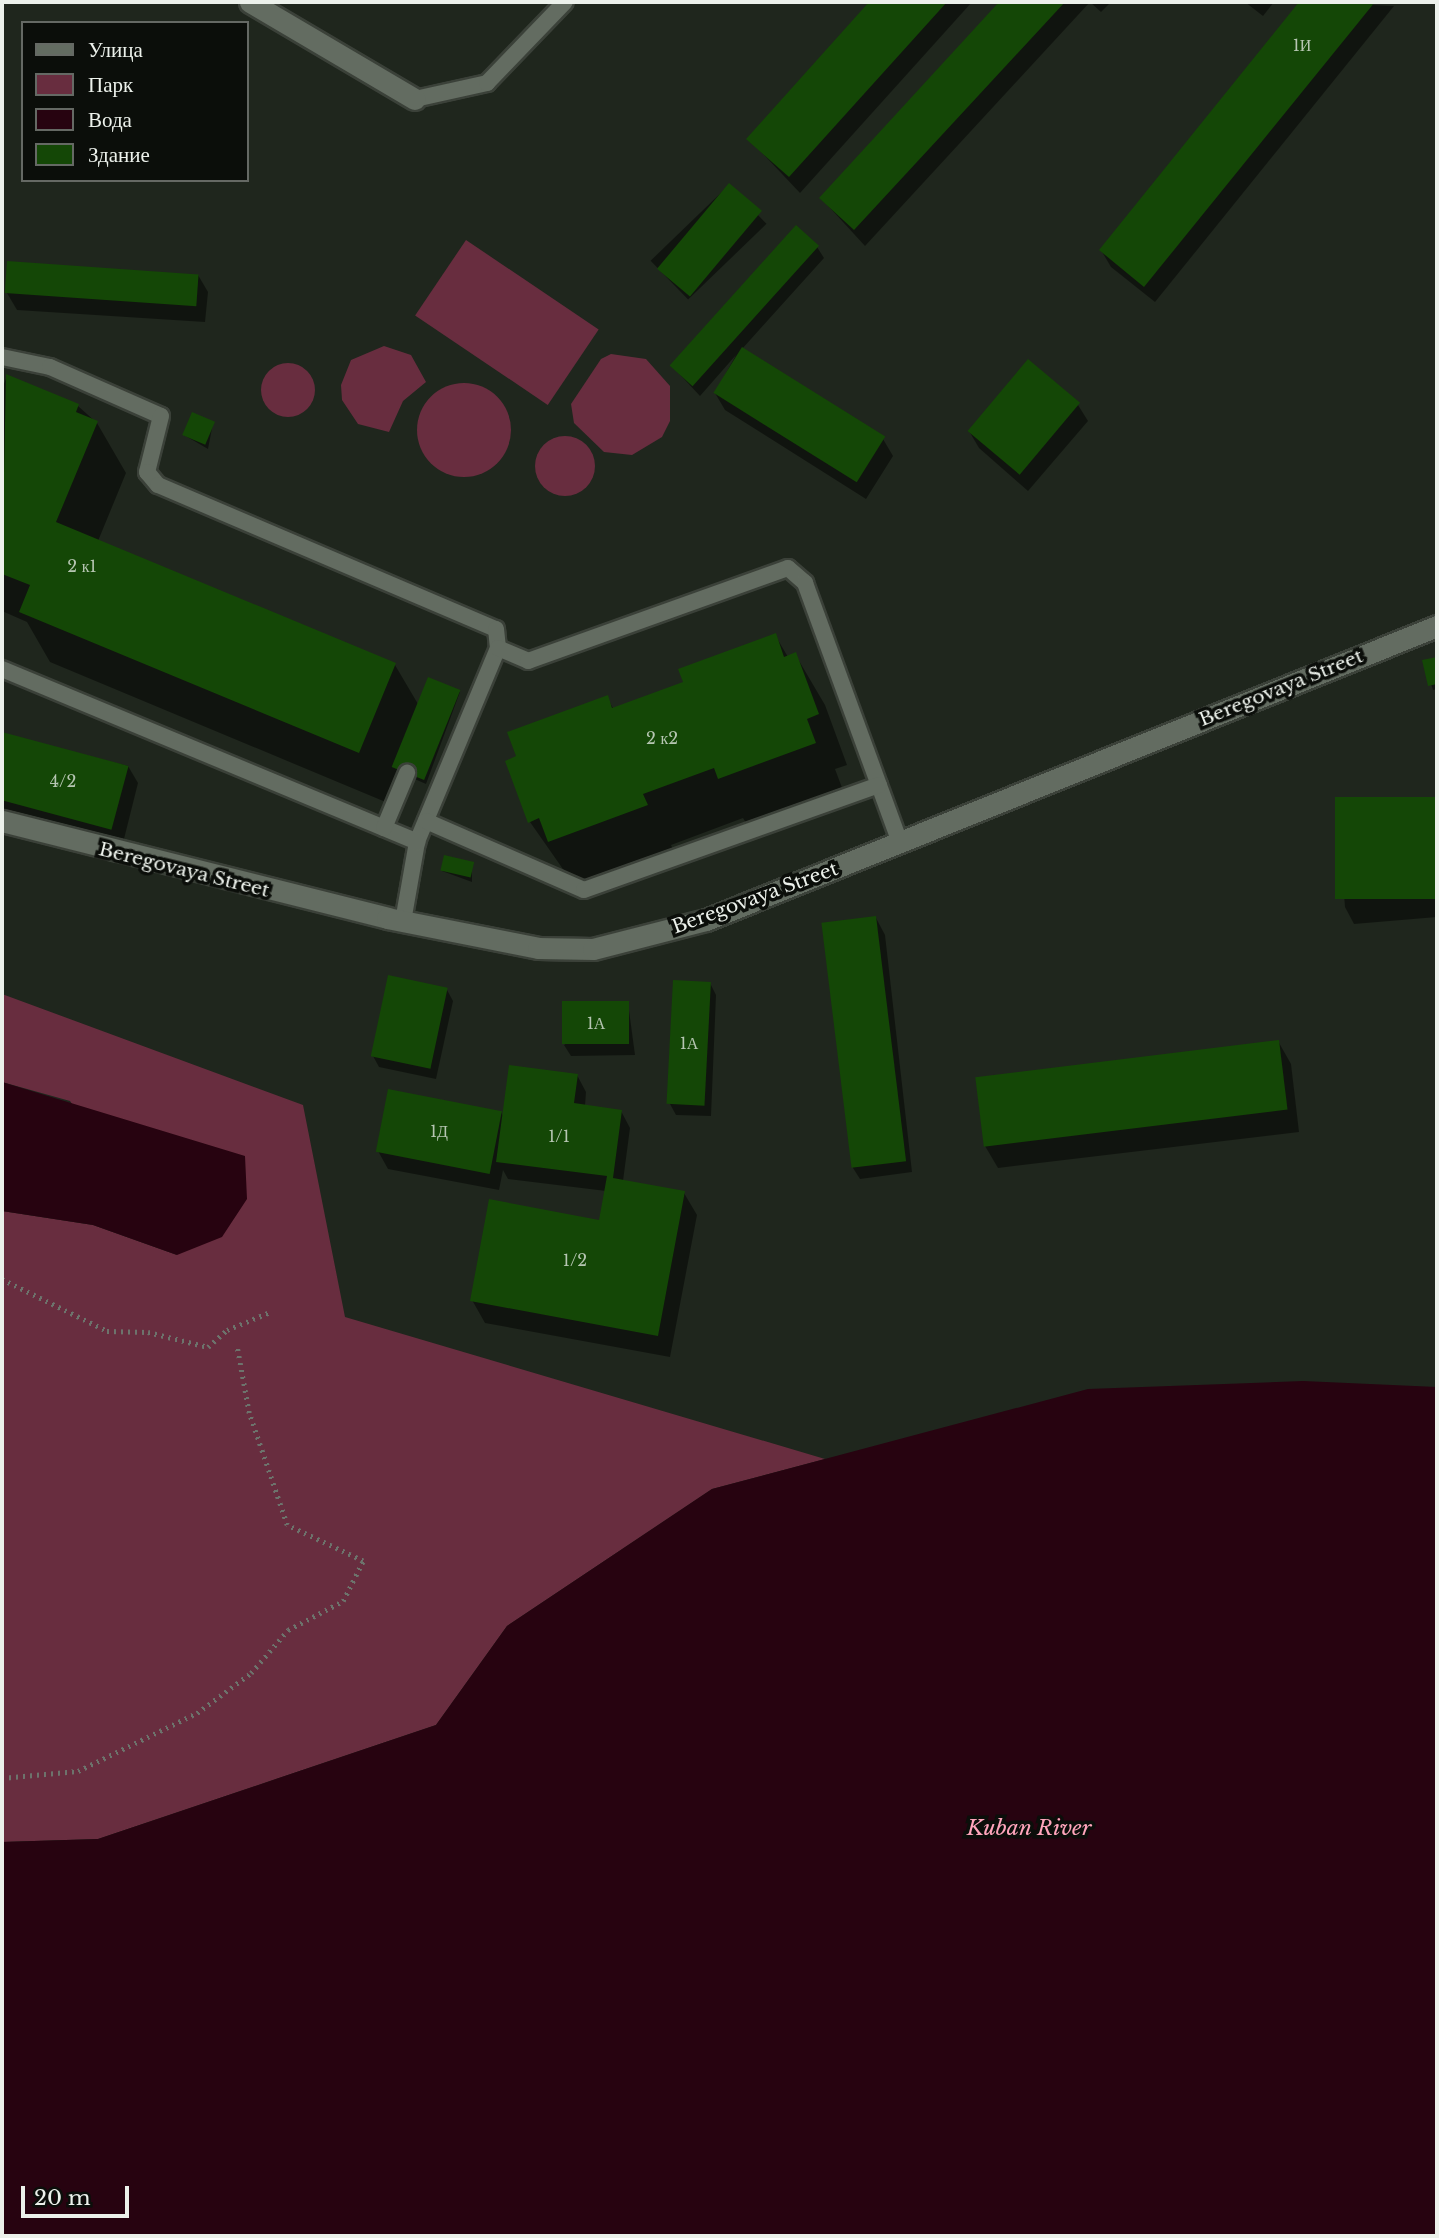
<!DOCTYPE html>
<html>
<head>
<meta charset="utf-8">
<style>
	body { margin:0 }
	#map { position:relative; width:1439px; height:2238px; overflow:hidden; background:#1f261d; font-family:"Libre Baskerville",serif }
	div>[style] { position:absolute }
	.green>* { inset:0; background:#682d3f; transform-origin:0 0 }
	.round { border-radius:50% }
	.water>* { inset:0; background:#270310 }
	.shadow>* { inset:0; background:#0007; transform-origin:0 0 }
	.building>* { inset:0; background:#144706; transform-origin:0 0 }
	.path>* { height:4.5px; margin-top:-2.25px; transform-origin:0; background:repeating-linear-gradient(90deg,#6d736c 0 2px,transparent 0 7px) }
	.roads { filter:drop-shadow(2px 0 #3b4139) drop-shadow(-2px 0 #3b4139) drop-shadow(0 2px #3b4139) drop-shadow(0 -2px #3b4139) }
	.lane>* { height:16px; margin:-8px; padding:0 8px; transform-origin:8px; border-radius:8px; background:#636c61 }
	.street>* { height:21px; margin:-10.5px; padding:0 10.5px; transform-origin:10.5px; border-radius:10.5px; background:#636c61 }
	span { translate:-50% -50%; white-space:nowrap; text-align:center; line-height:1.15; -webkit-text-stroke:7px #0b0e0a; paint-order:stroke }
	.number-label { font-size:16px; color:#b6c6b2 }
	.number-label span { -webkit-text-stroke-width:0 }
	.street-label { font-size:19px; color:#ecf1eb }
	.water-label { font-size:21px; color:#ffa5bc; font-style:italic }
	.frame { position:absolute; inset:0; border:4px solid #ecf1eb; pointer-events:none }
	.legend { position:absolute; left:21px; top:21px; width:228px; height:161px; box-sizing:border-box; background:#0b0e0a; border:2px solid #656964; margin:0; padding:9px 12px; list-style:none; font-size:21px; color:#ecf1eb }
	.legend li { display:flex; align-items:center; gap:14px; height:35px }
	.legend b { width:35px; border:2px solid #656964 }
	.scale { position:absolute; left:21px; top:2186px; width:108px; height:32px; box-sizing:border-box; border:4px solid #ecf1eb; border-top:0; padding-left:9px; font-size:21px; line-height:24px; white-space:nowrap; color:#ecf1eb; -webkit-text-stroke:5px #0b0e0a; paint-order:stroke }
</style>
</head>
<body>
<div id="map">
	<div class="green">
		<div style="left:466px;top:240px;width:160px;height:91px;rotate:34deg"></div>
		<div style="clip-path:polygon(384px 346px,411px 355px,426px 382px,403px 401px,389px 432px,358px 424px,342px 400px,341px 385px,351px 360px)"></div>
		<div style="clip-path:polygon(611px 354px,646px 359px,670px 386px,670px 421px,662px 437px,632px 455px,604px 452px,574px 423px,571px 404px,601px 359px)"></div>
		<div class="round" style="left:261px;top:363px;width:54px;height:54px"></div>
		<div class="round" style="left:417px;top:383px;width:94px;height:94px"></div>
		<div class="round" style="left:535px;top:436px;width:60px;height:60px"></div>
		<div style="clip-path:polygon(2px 994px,303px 1105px,345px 1317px,825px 1459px,712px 1489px,507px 1626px,436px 1725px,98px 1839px,2px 1842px,2px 1211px,93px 1225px,177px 1255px,70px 1101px,2px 1082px)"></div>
	</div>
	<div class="water">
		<div style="clip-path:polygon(2px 1082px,245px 1156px,247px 1199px,222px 1237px,177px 1255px,93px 1225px,2px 1211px)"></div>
		<div style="clip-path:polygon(1303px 1381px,1437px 1387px,1437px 2236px,2px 2236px,2px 1842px,98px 1839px,436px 1725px,507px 1626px,712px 1489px,1088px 1389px)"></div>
	</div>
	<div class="shadow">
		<div style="clip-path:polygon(872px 2px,972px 2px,800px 193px,749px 139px)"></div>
		<div style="clip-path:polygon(1002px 2px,1090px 2px,865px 246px,821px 198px)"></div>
		<div style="clip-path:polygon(1090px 2px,1111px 2px,1101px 12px)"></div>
		<div style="clip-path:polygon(1245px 2px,1274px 2px,1263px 16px)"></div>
		<div style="clip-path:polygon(1301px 2px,1394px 6px,1155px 302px,1111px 267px,1101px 250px)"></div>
		<div style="left:729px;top:185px;width:54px;height:109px;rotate:46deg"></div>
		<div style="clip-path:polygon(817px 247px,824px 258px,742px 349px,883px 439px,893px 456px,866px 499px,725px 410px,715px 393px,736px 355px,700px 396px,672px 366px)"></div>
		<div style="clip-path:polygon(198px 275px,208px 292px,205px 322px,17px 310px,7px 293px)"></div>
		<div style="clip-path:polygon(7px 376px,78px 406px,97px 423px,126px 473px,98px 541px,395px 665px,418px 704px,460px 692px,426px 784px,401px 773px,388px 803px,50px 662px,27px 622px,2px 611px,2px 389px)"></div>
		<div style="clip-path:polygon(1078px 405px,1088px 421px,1028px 491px,979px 448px,969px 431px)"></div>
		<div style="clip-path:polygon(213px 423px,208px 449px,184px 435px)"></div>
		<div style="clip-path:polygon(775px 635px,788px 657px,795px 654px,825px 705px,847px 765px,835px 769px,844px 793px,749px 828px,743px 818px,671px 845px,676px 856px,579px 892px,530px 822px,607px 697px,614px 710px,685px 683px)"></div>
		<div style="clip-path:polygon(1437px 659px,1437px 689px,1433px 690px,1424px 662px)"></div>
		<div style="clip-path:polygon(2px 734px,128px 766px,138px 783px,123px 843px,2px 812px)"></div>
		<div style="clip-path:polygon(1437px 799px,1437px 917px,1354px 924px,1345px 907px,1337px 807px)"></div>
		<div style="clip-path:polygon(472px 864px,472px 882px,442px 871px)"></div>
		<div style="clip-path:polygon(876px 918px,885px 935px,912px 1172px,860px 1179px,853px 1168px)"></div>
		<div style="clip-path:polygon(710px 983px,716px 995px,711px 1116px,676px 1115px,670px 1104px)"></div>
		<div style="clip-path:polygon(447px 990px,453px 1001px,436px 1079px,379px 1067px,373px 1056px)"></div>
		<div style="clip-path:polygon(628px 1003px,635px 1055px,571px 1056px,564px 1045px)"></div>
		<div style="clip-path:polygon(1278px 1041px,1291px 1064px,1299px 1132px,998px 1168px,985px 1146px,977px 1078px)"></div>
		<div style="clip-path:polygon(577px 1075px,586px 1092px,585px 1106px,621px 1111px,630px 1128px,623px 1181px,684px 1193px,697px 1215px,670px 1357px,485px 1323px,472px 1300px,600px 1222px,606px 1191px,508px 1179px,503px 1170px,499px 1190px,388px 1169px,378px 1151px,501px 1112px,504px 1118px)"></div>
	</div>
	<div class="building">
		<div style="clip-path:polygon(869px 2px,947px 2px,789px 177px,746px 139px)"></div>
		<div style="clip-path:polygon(999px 2px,1065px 2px,854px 230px,819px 198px)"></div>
		<div style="clip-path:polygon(1299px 2px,1375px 2px,1144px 287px,1099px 250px)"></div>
		<div style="left:729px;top:183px;width:43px;height:112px;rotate:40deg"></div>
		<div style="left:796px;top:225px;width:31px;height:189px;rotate:42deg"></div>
		<div style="left:7px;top:261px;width:192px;height:32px;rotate:4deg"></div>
		<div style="left:742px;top:347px;width:169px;height:54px;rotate:32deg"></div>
		<div style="left:1028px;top:359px;width:68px;height:94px;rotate:40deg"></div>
		<div style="clip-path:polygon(6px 374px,79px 404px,76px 412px,98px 421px,56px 522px,396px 663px,359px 753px,19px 612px,30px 585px,2px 574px)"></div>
		<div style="left:192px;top:412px;width:25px;height:25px;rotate:23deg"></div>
		<div style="clip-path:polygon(776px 633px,784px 657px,796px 652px,819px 714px,807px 719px,816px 743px,718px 779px,714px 768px,643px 794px,648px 805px,548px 842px,539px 818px,528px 823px,505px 761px,516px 756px,507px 732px,608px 695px,612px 708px,683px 682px,678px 669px)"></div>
		<div style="clip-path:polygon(1437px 657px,1437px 684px,1428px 686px,1422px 660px)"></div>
		<div style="left:428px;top:677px;width:35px;height:97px;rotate:22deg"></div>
		<div style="left:2px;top:732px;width:131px;height:66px;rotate:15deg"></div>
		<div style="left:1437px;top:797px;width:102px;height:102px;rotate:90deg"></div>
		<div style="left:444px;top:855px;width:31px;height:16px;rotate:13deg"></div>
		<div style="left:876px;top:916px;width:247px;height:55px;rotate:83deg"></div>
		<div style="left:388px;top:975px;width:61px;height:83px;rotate:12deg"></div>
		<div style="left:673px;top:980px;width:38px;height:124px;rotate:3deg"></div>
		<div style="left:629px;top:1001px;width:43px;height:67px;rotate:90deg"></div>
		<div style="left:1279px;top:1040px;width:70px;height:306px;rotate:83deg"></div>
		<div style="clip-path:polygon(509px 1065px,578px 1074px,574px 1103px,622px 1110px,613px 1178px,685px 1191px,658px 1336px,470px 1301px,489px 1199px,599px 1220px,607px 1176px,496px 1162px)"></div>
		<div style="left:388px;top:1089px;width:116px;height:64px;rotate:11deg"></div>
	</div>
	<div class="path">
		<div style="left:2px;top:1279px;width:117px;rotate:26.3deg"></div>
		<div style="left:107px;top:1331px;width:41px;rotate:1.4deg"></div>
		<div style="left:148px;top:1332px;width:62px;rotate:14deg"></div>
		<div style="left:208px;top:1347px;width:25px;rotate:-42deg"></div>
		<div style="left:227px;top:1330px;width:47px;rotate:-22.7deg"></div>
		<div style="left:2px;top:1778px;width:76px;rotate:-5.3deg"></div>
		<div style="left:78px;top:1771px;width:132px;rotate:-26deg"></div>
		<div style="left:197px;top:1713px;width:67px;rotate:-36.5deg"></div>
		<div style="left:251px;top:1673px;width:57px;rotate:-49.3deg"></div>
		<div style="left:288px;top:1630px;width:62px;rotate:-27.8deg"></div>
		<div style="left:343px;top:1601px;width:45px;rotate:-63.4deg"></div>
		<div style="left:363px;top:1561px;width:84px;rotate:-154.7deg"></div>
		<div style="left:287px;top:1525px;width:118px;rotate:-108.7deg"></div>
		<div style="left:249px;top:1413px;width:67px;rotate:-100.3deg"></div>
	</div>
	<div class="roads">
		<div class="lane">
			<div style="left:415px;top:99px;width:74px;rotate:-12.5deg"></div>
			<div style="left:487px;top:83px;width:112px;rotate:-46.1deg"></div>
			<div style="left:2px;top:357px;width:49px;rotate:11.8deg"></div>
			<div style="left:50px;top:367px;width:121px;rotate:23.8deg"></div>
			<div style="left:161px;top:416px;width:58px;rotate:104deg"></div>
			<div style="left:147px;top:472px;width:17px;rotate:50deg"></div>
			<div style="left:158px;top:485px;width:367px;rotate:23.1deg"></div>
			<div style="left:496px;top:629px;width:19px;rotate:84deg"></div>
			<div style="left:498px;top:648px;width:210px;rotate:112.7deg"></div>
			<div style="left:417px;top:842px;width:80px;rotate:100deg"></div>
			<div style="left:498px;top:648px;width:33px;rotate:23deg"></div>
			<div style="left:528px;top:661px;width:276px;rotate:-19.7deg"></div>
			<div style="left:788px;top:568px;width:23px;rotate:41deg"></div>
			<div style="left:805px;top:583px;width:277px;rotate:69.9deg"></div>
			<div style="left:2px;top:669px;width:450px;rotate:22.6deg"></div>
			<div style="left:426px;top:821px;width:172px;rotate:23.6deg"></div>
			<div style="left:584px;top:890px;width:313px;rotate:-19.6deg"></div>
			<div style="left:384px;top:828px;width:60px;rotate:-67.3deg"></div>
		</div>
		<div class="street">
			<div style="left:250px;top:2px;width:191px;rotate:30.5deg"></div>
			<div style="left:2px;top:821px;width:397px;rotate:14.1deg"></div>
			<div style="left:387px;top:918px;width:154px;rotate:11.2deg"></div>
			<div style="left:538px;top:948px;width:55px;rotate:1deg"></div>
			<div style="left:593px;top:949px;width:117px;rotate:-14.4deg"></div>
			<div style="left:706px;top:920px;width:788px;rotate:-21.91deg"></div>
		</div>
	</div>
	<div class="number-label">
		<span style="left:1302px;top:45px">1И</span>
		<span style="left:82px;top:566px">2 к1</span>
		<span style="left:662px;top:738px">2 к2</span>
		<span style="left:63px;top:781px">4/2</span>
		<span style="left:596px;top:1023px">1А</span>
		<span style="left:689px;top:1043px">1А</span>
		<span style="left:439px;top:1131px">1Д</span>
		<span style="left:559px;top:1136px">1/1</span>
		<span style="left:575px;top:1260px">1/2</span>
	</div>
	<div class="street-label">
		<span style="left:1281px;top:688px;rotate:-22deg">Beregovaya Street</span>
		<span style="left:184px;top:870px;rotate:14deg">Beregovaya Street</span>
		<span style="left:755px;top:898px;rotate:-20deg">Beregovaya Street</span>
	</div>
	<div class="water-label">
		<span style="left:1029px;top:1828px">Kuban River</span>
	</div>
	<div class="frame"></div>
	<ul class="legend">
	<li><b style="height:9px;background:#636c61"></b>Улица</li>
	<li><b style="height:19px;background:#682d3f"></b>Парк</li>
	<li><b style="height:19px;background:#270310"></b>Вода</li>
	<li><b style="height:19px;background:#144706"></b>Здание</li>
	</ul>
	<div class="scale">20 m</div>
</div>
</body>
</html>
